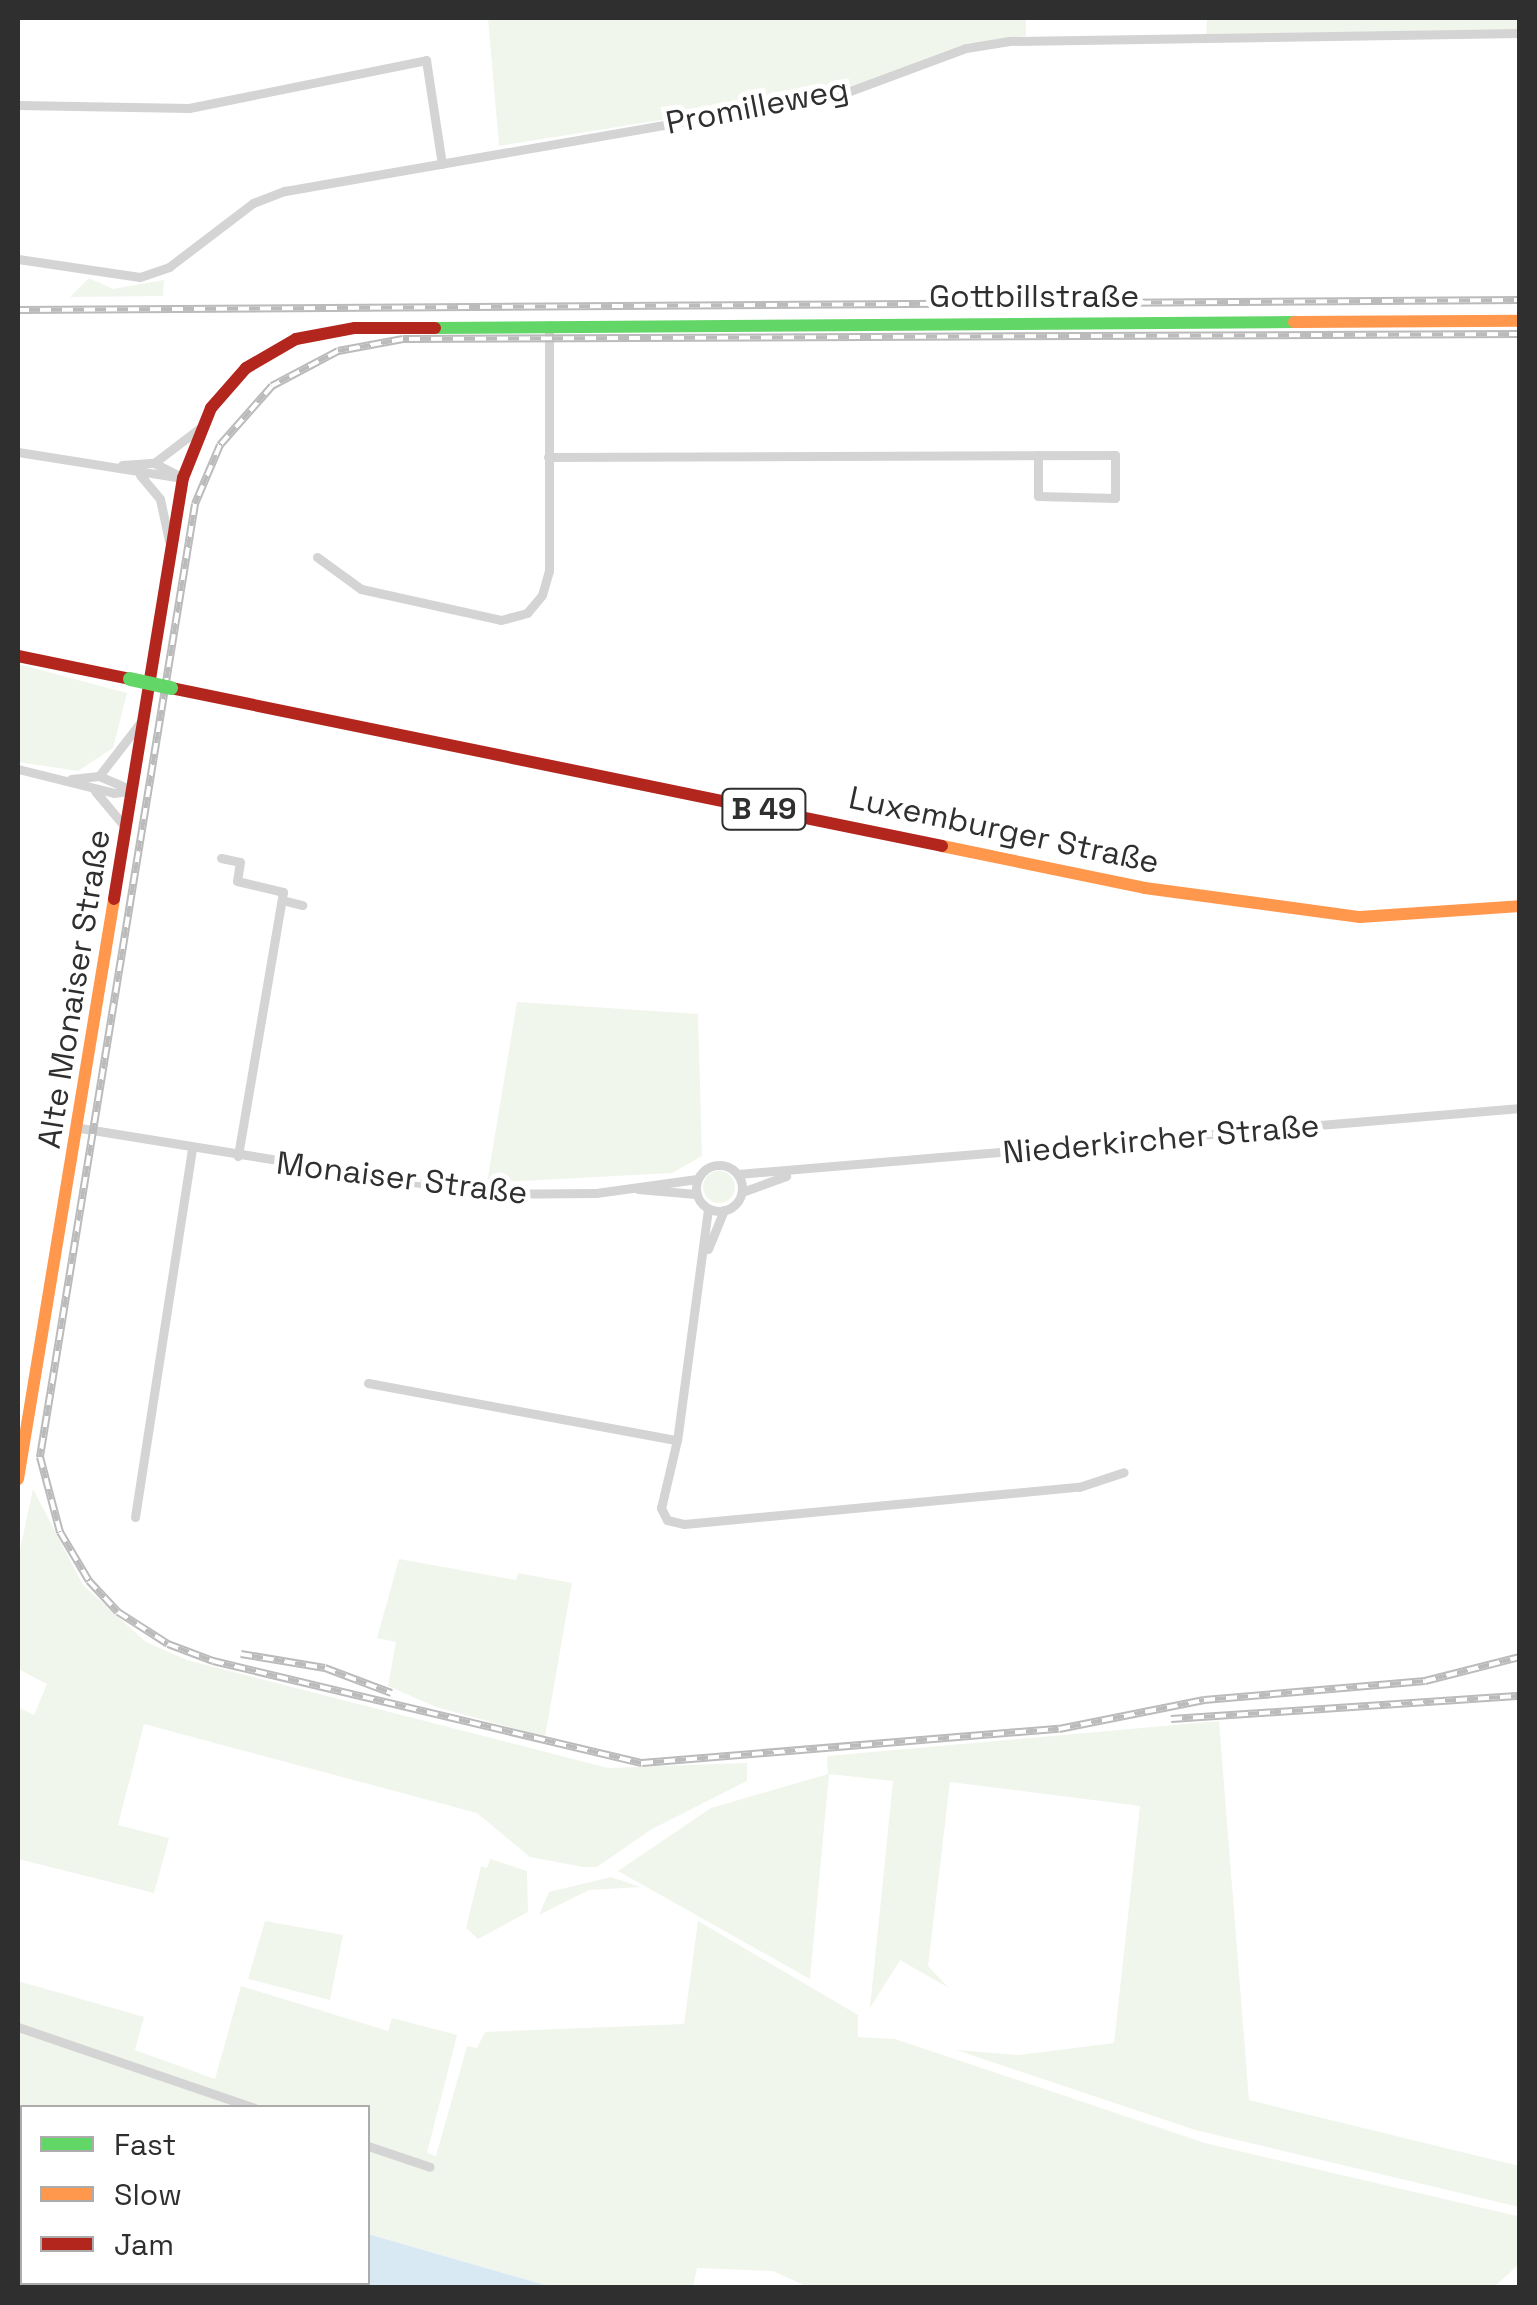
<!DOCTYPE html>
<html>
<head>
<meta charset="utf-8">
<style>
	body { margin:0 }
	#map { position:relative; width:1537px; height:2305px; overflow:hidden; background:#fff; font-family:"Space Grotesk",sans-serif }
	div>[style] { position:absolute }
	.green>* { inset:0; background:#f1f6ec }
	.round { border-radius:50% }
	.water>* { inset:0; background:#d8e9f4 }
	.street>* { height:9px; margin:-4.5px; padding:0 4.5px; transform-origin:4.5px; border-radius:4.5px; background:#d4d4d4 }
	.street>.ring { margin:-4.5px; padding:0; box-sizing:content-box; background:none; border:9px solid #d4d4d4; border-radius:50% }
	.fast>* { height:12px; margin:-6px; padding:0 6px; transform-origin:6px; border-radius:6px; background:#63d668 }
	.slow>* { height:12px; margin:-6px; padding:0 6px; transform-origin:6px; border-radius:6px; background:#ff974d }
	.jam>* { height:12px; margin:-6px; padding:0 6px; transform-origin:6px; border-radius:6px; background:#b3261e }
	.rail>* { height:8px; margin-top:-4px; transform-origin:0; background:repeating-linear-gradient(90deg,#fff 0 11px,#bbb 0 22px); box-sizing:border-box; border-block:2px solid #bbb }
	.fast-bridge>* { height:14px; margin:-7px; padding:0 7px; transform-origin:7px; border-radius:7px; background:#63d668 }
	span { translate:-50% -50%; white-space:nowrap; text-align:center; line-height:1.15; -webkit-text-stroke:10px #fff; paint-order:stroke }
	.shield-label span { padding:2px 8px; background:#fff; border:2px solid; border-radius:8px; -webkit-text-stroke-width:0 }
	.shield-label { font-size:30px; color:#2f2f2f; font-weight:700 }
	.street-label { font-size:32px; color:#2f2f2f }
	.frame { position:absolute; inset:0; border:20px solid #2f2f2f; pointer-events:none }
	.legend { position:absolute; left:20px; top:2105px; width:350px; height:180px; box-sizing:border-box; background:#fff; border:2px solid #acacac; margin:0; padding:12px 18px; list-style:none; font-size:30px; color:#2f2f2f }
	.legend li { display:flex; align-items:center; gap:20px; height:50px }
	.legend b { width:50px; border:2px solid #acacac }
</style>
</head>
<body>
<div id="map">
	<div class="green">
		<div style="clip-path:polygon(488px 18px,1026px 18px,1026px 36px,967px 43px,836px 92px,499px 146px)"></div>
		<div style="clip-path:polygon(1207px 18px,1519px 18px,1519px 36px,1206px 41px)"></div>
		<div style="clip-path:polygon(89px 278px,113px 289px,164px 280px,163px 296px,70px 297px)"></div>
		<div style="clip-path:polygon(18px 664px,127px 693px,113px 748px,78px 771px,18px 762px)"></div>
		<div style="clip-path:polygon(517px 1002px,698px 1014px,702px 1156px,672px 1173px,487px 1183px)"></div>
		<div class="round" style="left:703px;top:1171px;width:32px;height:32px"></div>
		<div style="clip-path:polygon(33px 1489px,83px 1585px,146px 1642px,187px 1660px,608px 1768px,747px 1763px,747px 1781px,652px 1829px,597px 1867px,583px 1867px,530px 1857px,477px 1813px,144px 1724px,118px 1825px,169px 1838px,154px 1893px,18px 1859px,18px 1707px,34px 1715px,47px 1684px,18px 1669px,18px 1559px)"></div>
		<div style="clip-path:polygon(399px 1559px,516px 1580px,518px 1573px,572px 1583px,545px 1737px,436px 1707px,388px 1686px,396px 1642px,377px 1638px)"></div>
		<div style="clip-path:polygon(1219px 1721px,1249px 2100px,1519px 2166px,1519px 2207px,1195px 2130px,956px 2050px,1019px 2055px,1114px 2043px,1140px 1806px,950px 1782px,928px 1966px,949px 1988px,900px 1960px,870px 2008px,893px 1781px,829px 1774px,810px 1979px,618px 1871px,711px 1808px,828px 1774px,827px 1756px)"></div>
		<div style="clip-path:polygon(490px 1859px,527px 1871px,528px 1912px,478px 1939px,466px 1928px,481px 1866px,487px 1868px)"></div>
		<div style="clip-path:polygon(611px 1877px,641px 1887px,589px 1890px,539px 1915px,549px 1892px)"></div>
		<div style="clip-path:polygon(265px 1921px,343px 1935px,330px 2000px,248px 1979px)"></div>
		<div style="clip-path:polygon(698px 1921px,858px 2015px,858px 2037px,895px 2039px,1205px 2143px,1517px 2216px,1519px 2264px,1493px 2288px,810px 2288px,773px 2271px,697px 2268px,693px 2287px,552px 2287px,368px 2234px,368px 2108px,22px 2108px,22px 2136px,18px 2135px,18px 1981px,144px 2017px,135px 2050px,215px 2079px,241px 1986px,388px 2031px,392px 2018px,457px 2035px,427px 2153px,436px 2156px,467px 2046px,477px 2048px,485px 2032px,684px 2024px)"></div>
	</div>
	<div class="water">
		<div style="clip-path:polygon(18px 2135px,22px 2282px,368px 2282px,368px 2234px,552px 2287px,18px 2287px)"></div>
	</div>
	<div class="street">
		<div style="left:18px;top:105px;width:171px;rotate:1deg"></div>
		<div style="left:189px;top:108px;width:242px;rotate:-11.4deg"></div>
		<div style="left:426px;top:60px;width:105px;rotate:81.3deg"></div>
		<div style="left:18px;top:259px;width:123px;rotate:8.4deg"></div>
		<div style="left:140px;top:277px;width:31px;rotate:-19deg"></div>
		<div style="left:169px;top:267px;width:106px;rotate:-37.3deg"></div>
		<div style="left:253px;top:203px;width:34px;rotate:-21deg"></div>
		<div style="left:285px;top:191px;width:565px;rotate:-9.88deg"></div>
		<div style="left:842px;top:94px;width:132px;rotate:-20.4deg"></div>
		<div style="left:966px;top:48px;width:44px;rotate:-9.2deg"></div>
		<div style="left:1009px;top:41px;width:511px;rotate:-0.9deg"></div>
		<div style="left:18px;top:452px;width:167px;rotate:9deg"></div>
		<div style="left:548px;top:457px;width:567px;rotate:-0.2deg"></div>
		<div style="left:1115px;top:455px;width:43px;rotate:90deg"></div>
		<div style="left:1115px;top:498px;width:77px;rotate:-178.5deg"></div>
		<div style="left:1038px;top:496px;width:41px;rotate:-90deg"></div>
		<div style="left:154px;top:463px;width:58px;rotate:-37.3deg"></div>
		<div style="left:122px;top:465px;width:32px;rotate:-4deg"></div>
		<div style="left:154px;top:463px;width:33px;rotate:27deg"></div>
		<div style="left:140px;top:475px;width:31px;rotate:50deg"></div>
		<div style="left:160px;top:499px;width:43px;rotate:77.9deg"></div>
		<div style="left:317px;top:557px;width:54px;rotate:36deg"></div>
		<div style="left:361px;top:589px;width:143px;rotate:12.5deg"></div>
		<div style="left:501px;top:620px;width:27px;rotate:-15deg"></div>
		<div style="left:527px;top:613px;width:23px;rotate:-50deg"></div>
		<div style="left:542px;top:595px;width:25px;rotate:-74deg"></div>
		<div style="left:549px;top:571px;width:246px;rotate:-90deg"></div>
		<div style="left:18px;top:769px;width:99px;rotate:14deg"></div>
		<div style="left:114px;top:793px;width:18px;rotate:-9deg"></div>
		<div style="left:99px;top:776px;width:67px;rotate:-52.3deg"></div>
		<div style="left:71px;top:779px;width:28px;rotate:-6deg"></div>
		<div style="left:99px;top:776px;width:36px;rotate:23deg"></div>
		<div style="left:95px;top:791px;width:48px;rotate:50deg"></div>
		<div style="left:221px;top:858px;width:19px;rotate:12deg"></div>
		<div style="left:240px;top:862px;width:19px;rotate:99deg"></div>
		<div style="left:237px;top:881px;width:47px;rotate:13.4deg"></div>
		<div style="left:283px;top:892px;width:268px;rotate:99.7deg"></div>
		<div style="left:282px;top:900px;width:21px;rotate:14deg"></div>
		<div style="left:80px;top:1128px;width:412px;rotate:9.2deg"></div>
		<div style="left:487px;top:1194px;width:109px;rotate:-0.5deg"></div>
		<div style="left:596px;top:1193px;width:102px;rotate:-7.9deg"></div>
		<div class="ring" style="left:696px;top:1165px;width:37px;height:37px"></div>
		<div style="left:738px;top:1174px;width:785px;rotate:-4.82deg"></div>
		<div style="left:638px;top:1189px;width:58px;rotate:4.9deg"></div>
		<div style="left:742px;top:1192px;width:47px;rotate:-20deg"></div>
		<div style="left:708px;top:1209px;width:233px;rotate:97.6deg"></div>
		<div style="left:677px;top:1440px;width:70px;rotate:103.2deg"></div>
		<div style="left:661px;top:1508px;width:13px;rotate:63deg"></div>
		<div style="left:667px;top:1520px;width:17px;rotate:13deg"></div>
		<div style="left:684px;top:1524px;width:397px;rotate:-5.4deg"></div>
		<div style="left:1079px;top:1487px;width:47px;rotate:-18.4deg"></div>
		<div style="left:708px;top:1249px;width:42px;rotate:-67.7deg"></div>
		<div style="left:368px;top:1383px;width:314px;rotate:10.5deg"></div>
		<div style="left:135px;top:1517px;width:373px;rotate:-81.2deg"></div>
		<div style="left:18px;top:2027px;width:250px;rotate:18.9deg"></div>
		<div style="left:368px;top:2146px;width:65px;rotate:18.7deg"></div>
	</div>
	<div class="fast">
		<div style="left:435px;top:328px;width:859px;rotate:-0.4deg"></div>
	</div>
	<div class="slow">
		<div style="left:1294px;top:322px;width:226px;rotate:-0.3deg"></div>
		<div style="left:942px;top:846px;width:207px;rotate:11.7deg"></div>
		<div style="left:1145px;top:888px;width:217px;rotate:7.7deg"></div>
		<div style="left:1360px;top:917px;width:160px;rotate:-3.9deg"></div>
		<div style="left:18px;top:1479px;width:588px;rotate:-80.6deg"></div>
	</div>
	<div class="jam">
		<div style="left:18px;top:656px;width:114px;rotate:11.6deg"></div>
		<div style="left:171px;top:688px;width:787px;rotate:11.58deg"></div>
		<div style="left:114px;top:899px;width:427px;rotate:-80.7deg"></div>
		<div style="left:183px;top:478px;width:75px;rotate:-68.2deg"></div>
		<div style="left:211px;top:408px;width:53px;rotate:-48.8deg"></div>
		<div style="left:246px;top:368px;width:58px;rotate:-30.1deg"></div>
		<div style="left:296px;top:339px;width:60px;rotate:-10.6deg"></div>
		<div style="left:355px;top:328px;width:80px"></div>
	</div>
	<div class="rail">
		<div style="left:18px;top:310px;width:1502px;rotate:-0.38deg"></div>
		<div style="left:1520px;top:334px;width:1117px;rotate:179.74deg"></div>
		<div style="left:403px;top:339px;width:66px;rotate:169.5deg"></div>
		<div style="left:338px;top:351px;width:75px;rotate:152.1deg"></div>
		<div style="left:272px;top:386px;width:79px;rotate:131.4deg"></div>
		<div style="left:220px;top:445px;width:64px;rotate:113deg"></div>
		<div style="left:195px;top:504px;width:966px;rotate:99.24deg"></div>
		<div style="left:40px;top:1457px;width:78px;rotate:75.1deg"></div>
		<div style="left:60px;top:1532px;width:57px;rotate:59.4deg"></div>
		<div style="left:89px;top:1581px;width:42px;rotate:46.9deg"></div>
		<div style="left:118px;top:1612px;width:59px;rotate:32.6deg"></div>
		<div style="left:168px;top:1644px;width:48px;rotate:20.7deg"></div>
		<div style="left:213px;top:1661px;width:441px;rotate:13.4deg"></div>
		<div style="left:642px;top:1763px;width:418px;rotate:-4.7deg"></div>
		<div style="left:1059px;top:1729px;width:148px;rotate:-11.3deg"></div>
		<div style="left:1204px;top:1700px;width:222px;rotate:-4.9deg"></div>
		<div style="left:1425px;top:1681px;width:98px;rotate:-14.2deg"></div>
		<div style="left:241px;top:1654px;width:85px;rotate:9.5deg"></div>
		<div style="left:325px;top:1668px;width:71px;rotate:20.7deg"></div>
		<div style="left:1171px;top:1719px;width:350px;rotate:-3.8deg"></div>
	</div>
	<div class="fast-bridge">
		<div style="left:130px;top:679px;width:42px;rotate:12.4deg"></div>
	</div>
	<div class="shield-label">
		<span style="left:764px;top:809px">B 49</span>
	</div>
	<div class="street-label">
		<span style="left:757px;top:106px;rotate:-11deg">Promilleweg</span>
		<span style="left:1034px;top:296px">Gottbillstraße</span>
		<span style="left:1004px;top:830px;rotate:12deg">Luxemburger Straße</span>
		<span style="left:74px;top:989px;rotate:-81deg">Alte Monaiser Straße</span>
		<span style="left:1161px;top:1139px;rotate:-5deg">Niederkircher Straße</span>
		<span style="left:402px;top:1178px;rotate:7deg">Monaiser Straße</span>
	</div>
	<div class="frame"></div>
	<ul class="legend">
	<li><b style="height:12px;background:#63d668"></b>Fast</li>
	<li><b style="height:12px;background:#ff974d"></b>Slow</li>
	<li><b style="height:12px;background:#b3261e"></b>Jam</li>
	</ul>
</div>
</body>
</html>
